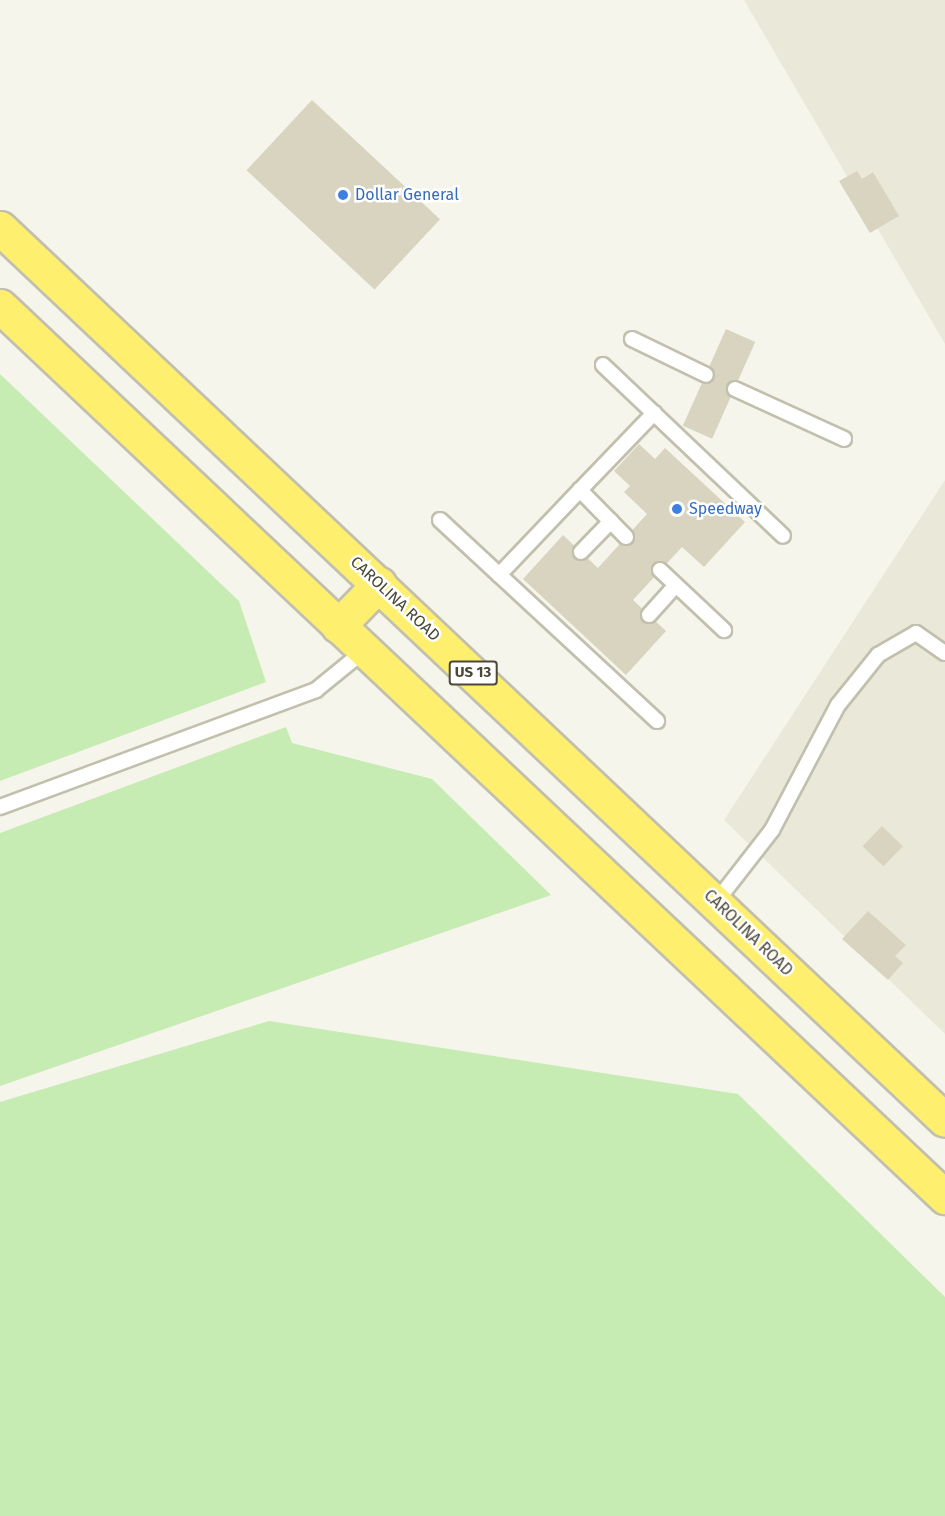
<!DOCTYPE html>
<html>
<head>
<meta charset="utf-8">
<style>
	body { margin:0 }
	#map { position:relative; width:945px; height:1516px; overflow:hidden; background:#f6f5eb; font-family:"Fira Sans",sans-serif }
	div>[style] { position:absolute }
	.residential>* { inset:0; background:#eae9d9 }
	.green>* { inset:0; background:#c6ebb3 }
	.building>* { inset:0; background:#d8d4c0; transform-origin:0 0 }
	.roads { filter:drop-shadow(2px 0 #c2c0ad) drop-shadow(-2px 0 #c2c0ad) drop-shadow(0 2px #c2c0ad) drop-shadow(0 -2px #c2c0ad) }
	.lane>* { height:14px; margin:-7px; padding:0 7px; transform-origin:7px; border-radius:7px; background:#fff }
	.highway>* { height:33px; margin:-16.5px; padding:0 16.5px; transform-origin:16.5px; border-radius:16.5px; background:#ffef6e }
	.dots>* { width:16px; height:16px; translate:-50% -50%; box-sizing:border-box; border:3px solid #fff; border-radius:50% }
	span { translate:-50% -50%; white-space:nowrap; text-align:center; line-height:1.15; -webkit-text-stroke:5px #fff; paint-order:stroke }
	.shield-label span { padding:2px 4px; background:#fff; border:2px solid; border-radius:4px; -webkit-text-stroke-width:0 }
	.shield-label { font-size:15px; color:#4b4838; font-weight:700 }
	.shop-label { font-size:16px; color:#366cbe }
	.left { translate:0 -50%; text-align:left }
	.street-label { font-size:16px; color:#4b4838 }
</style>
</head>
<body>
<div id="map">
	<div class="residential">
		<div style="clip-path:polygon(744px 0,945px 0,945px 344px)"></div>
		<div style="clip-path:polygon(945px 480px,945px 1034px,724px 820px)"></div>
	</div>
	<div class="green">
		<div style="clip-path:polygon(0 374px,239px 601px,266px 682px,0 781px)"></div>
		<div style="clip-path:polygon(286px 727px,292px 743px,432px 779px,551px 895px,0 1086px,0 833px)"></div>
		<div style="clip-path:polygon(269px 1021px,738px 1094px,945px 1297px,945px 1516px,0 1516px,0 1102px)"></div>
	</div>
	<div class="building">
		<div style="left:312px;top:100px;width:175px;height:96px;rotate:43deg"></div>
		<div style="clip-path:polygon(857px 171px,862px 179px,873px 172px,899px 216px,870px 233px,839px 181px)"></div>
		<div style="left:726px;top:329px;width:32px;height:106px;rotate:24deg"></div>
		<div style="clip-path:polygon(639px 444px,655px 459px,665px 448px,745px 522px,704px 567px,682px 547px,633px 600px,666px 631px,626px 675px,523px 579px,563px 535px,598px 568px,647px 514px,624px 492px,630px 486px,614px 471px)"></div>
		<div style="left:882px;top:826px;width:29px;height:28px;rotate:44deg"></div>
		<div style="clip-path:polygon(868px 911px,906px 945px,895px 956px,903px 963px,888px 980px,842px 939px)"></div>
	</div>
	<div class="roads">
		<div class="lane">
			<div style="left:632px;top:339px;width:82px;rotate:25.9deg"></div>
			<div style="left:603px;top:365px;width:248px;rotate:43.5deg"></div>
			<div style="left:735px;top:389px;width:120px;rotate:24.6deg"></div>
			<div style="left:440px;top:520px;width:296px;rotate:42.8deg"></div>
			<div style="left:626px;top:537px;width:66px;rotate:-134.4deg"></div>
			<div style="left:580px;top:490px;width:107px;rotate:-46.1deg"></div>
			<div style="left:581px;top:552px;width:43px;rotate:-45.9deg"></div>
			<div style="left:660px;top:570px;width:88px;rotate:43.2deg"></div>
			<div style="left:499px;top:575px;width:117px;rotate:-46.4deg"></div>
			<div style="left:649px;top:615px;width:40px;rotate:-48deg"></div>
			<div style="left:0;top:807px;width:337px;rotate:-20.3deg"></div>
			<div style="left:316px;top:690px;width:63px;rotate:-39.2deg"></div>
			<div style="left:716px;top:902px;width:91px;rotate:-52.1deg"></div>
			<div style="left:772px;top:830px;width:141px;rotate:-62.2deg"></div>
			<div style="left:838px;top:705px;width:64px;rotate:-51.3deg"></div>
			<div style="left:878px;top:655px;width:44px;rotate:-30.1deg"></div>
			<div style="left:916px;top:633px;width:35px;rotate:35deg"></div>
		</div>
		<div class="highway">
			<div style="left:0;top:228px;width:1299px;rotate:43.35deg"></div>
			<div style="left:0;top:306px;width:1299px;rotate:43.32deg"></div>
			<div style="left:338px;top:626px;width:59px;rotate:-45.7deg"></div>
		</div>
	</div>
	<div class="dots">
		<div style="left:343px;top:195px;background:#3f7fe0"></div>
		<div style="left:677px;top:509px;background:#3f7fe0"></div>
	</div>
	<div class="shield-label">
		<span style="left:473px;top:673px">US 13</span>
	</div>
	<div class="shop-label">
		<span class="left" style="left:355px;top:195px">Dollar General</span>
		<span class="left" style="left:689px;top:509px">Speedway</span>
	</div>
	<div class="street-label">
		<span style="left:395px;top:599px;rotate:43deg">CAROLINA ROAD</span>
		<span style="left:748px;top:933px;rotate:44deg">CAROLINA ROAD</span>
	</div>
</div>
</body>
</html>
